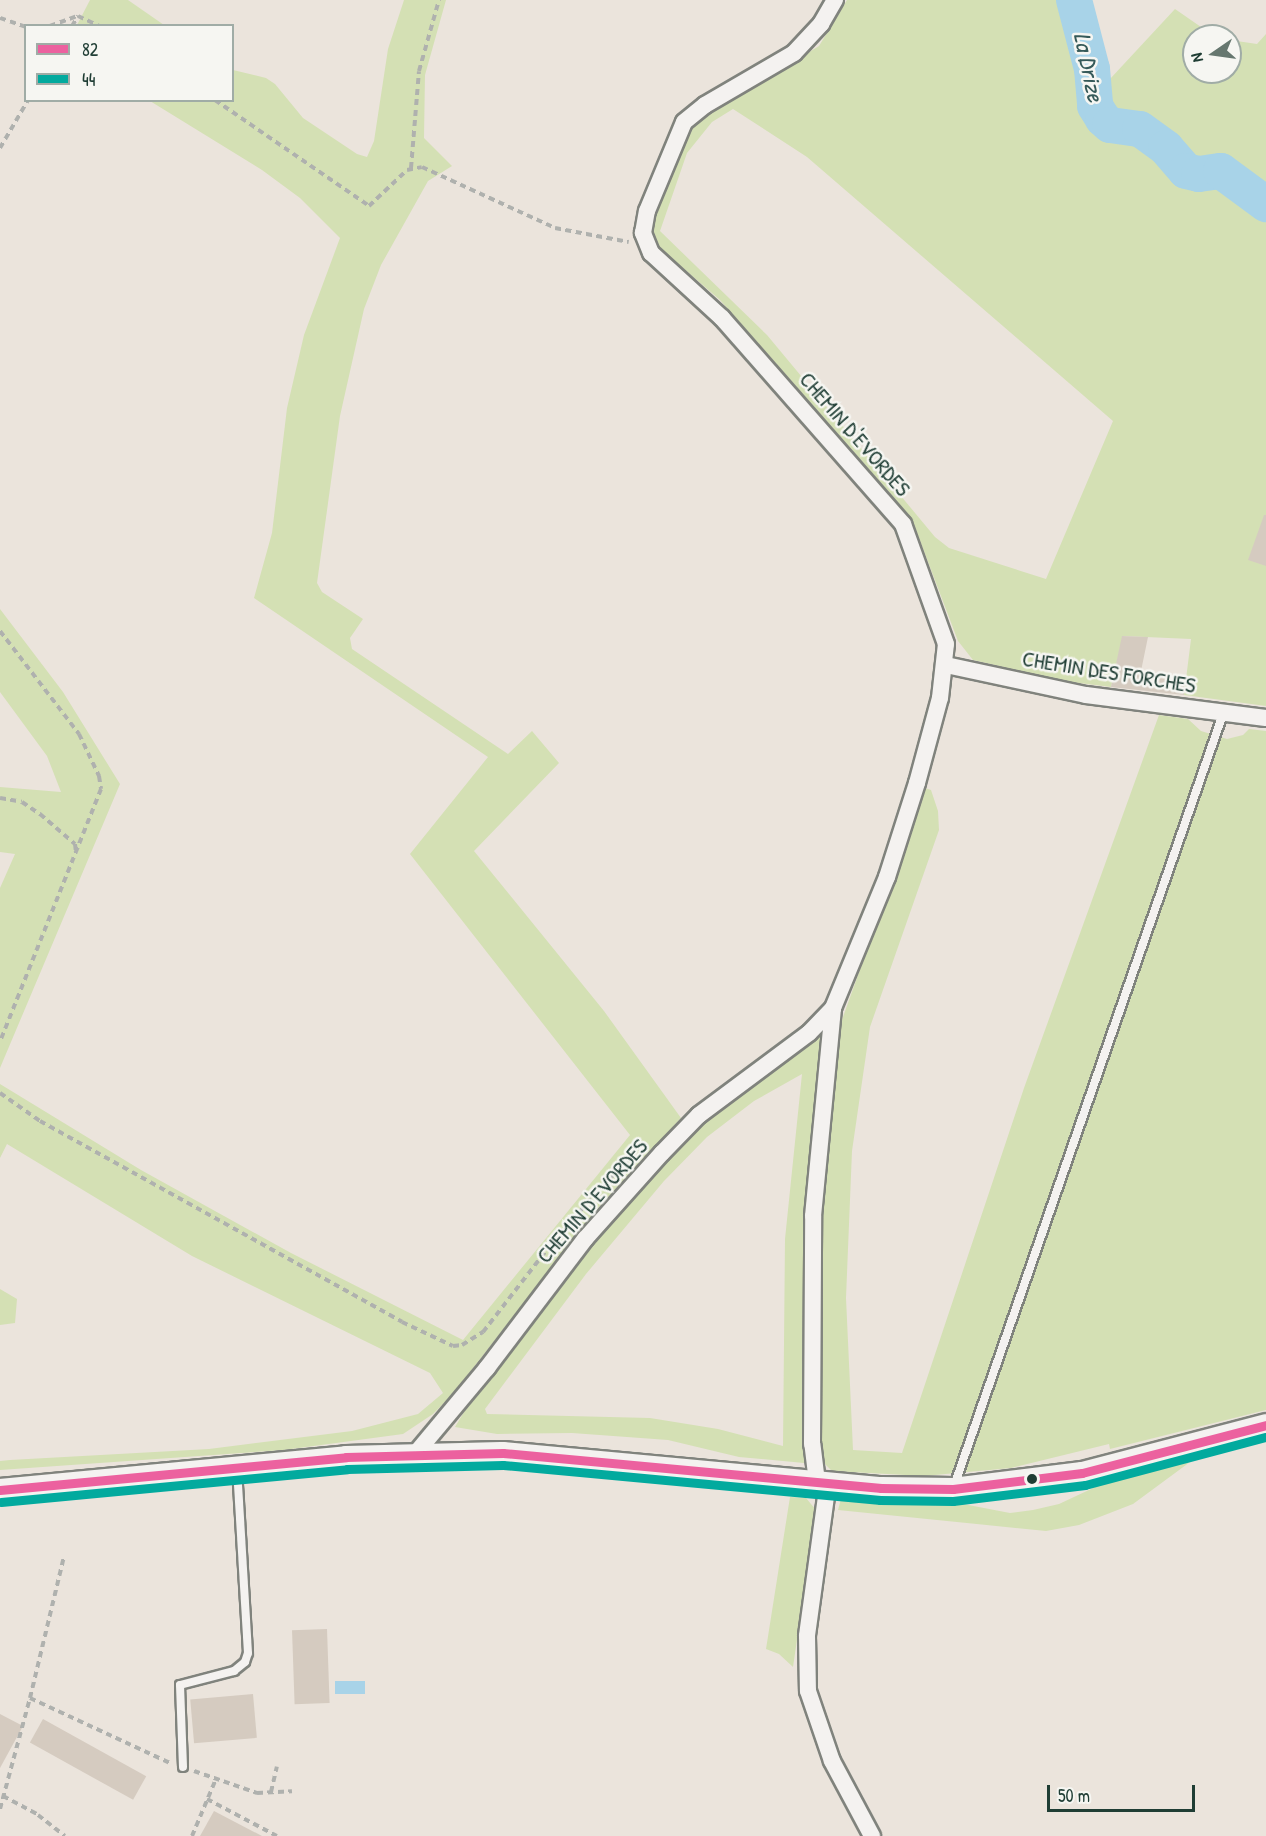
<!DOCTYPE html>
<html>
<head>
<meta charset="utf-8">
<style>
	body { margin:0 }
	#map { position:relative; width:1266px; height:1836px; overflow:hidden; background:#ebe4dc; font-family:"Patrick Hand",sans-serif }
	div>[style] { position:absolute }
	.green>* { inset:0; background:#d4e0b4 }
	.water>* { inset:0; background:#a8d3e8; transform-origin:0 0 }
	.river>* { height:36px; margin:-18px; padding:0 18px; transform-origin:18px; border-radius:18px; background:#a8d3e8 }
	.building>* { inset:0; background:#d5cbc0; transform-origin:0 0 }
	.path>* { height:4px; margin-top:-2px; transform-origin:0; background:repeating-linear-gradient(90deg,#afb1ae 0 6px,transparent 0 10.5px) }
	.roads { filter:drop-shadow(2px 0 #80837d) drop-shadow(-2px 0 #80837d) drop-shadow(0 2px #80837d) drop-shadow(0 -2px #80837d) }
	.lane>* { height:8px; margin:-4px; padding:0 4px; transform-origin:4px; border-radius:4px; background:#f4f2f0 }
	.street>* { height:16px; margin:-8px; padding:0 8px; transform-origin:8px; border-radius:8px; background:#f4f2f0 }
	.secondary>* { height:22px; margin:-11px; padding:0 11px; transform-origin:11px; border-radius:11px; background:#f4f2f0 }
	.bus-1>* { height:9px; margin:-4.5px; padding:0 4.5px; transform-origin:4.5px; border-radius:4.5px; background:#ec619f }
	.bus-2>* { height:9px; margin:-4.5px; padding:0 4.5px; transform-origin:4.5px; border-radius:4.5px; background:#02aa9e }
	.dots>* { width:16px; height:16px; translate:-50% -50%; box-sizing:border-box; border:3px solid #f6f6f2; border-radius:50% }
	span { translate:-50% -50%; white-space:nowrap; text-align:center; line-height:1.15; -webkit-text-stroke:5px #f6f6f2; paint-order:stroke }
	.street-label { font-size:22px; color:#1f3d34 }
	.water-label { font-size:24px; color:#355a59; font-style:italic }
	.legend { position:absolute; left:24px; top:24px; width:210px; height:78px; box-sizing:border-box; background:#f6f6f2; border:2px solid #a0aca6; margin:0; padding:8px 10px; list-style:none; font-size:18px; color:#1f3d34 }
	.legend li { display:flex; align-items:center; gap:12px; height:30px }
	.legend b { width:30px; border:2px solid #a0aca6 }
	.north { position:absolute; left:1182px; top:24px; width:60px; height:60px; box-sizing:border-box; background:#f6f6f2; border:2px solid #a0aca6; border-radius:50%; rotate:257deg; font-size:16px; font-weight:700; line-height:24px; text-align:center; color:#1f3d34 }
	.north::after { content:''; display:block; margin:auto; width:21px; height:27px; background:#66776f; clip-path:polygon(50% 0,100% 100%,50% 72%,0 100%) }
	.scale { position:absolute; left:1047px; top:1785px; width:148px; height:27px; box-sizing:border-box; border:3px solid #1f3d34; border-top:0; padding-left:8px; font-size:18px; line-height:21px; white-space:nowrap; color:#1f3d34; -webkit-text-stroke:4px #f6f6f2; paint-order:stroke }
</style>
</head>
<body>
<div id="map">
	<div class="green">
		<div style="clip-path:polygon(90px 0,128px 0,164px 25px,77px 25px)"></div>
		<div style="clip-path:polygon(404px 0,446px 0,425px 75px,424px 138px,452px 166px,428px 181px,381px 265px,364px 309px,340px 416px,317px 583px,322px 592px,363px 619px,350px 638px,352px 649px,508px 754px,532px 731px,559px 763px,474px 851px,604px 1011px,681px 1118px,598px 1208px,452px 1395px,433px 1414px,403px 1434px,284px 1450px,0 1470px,0 1461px,10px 1460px,209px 1449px,352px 1431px,418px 1414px,443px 1393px,430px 1373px,192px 1256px,7px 1144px,0 1158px,0 1084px,141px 1170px,291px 1253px,463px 1340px,630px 1135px,410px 854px,488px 757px,254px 598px,272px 533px,287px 408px,304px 335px,340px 238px,300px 198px,262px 170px,150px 101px,232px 100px,233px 70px,266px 78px,275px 84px,303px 118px,357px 154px,367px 157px,374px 141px,388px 49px)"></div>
		<div style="clip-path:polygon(evenodd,847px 0,1082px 0,1110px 79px,1175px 9px,1214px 36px,1194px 36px,1194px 72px,1230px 72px,1230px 40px,1257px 44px,1266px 34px,1266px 706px,1184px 695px,1191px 639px,1123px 636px,1111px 687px,1063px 681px,973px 660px,958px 641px,914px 525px,895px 499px,720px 300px,654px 243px,650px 220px,688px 127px,819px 46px,847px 0,733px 109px,807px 157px,1113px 421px,1046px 579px,949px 548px,935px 537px,767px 335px,660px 231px,687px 153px,712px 122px,733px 109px)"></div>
		<div style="clip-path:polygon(0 609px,63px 692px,120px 784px,0 1068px,0 888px,15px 854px,0 852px,0 787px,61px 792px,47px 756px,0 692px)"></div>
		<div style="clip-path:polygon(1159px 715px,1188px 719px,1201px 731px,1227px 739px,1243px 735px,1249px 729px,1266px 731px,1266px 1410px,1110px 1449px,1109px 1444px,1011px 1468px,924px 1476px,832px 1471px,822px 1461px,819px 1450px,816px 1252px,834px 1042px,925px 788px,931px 790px,938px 811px,939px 830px,870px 1027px,852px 1151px,846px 1298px,853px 1450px,902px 1453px,1024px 1088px)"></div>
		<div style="clip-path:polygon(evenodd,824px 1032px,807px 1186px,804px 1463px,739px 1457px,668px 1440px,572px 1433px,497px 1434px,455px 1427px,473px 1397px,565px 1276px,669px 1154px,712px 1114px,824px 1032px,802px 1074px,785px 1239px,783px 1446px,718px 1429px,650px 1418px,487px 1414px,485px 1409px,586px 1274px,664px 1181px,707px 1137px,754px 1101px,802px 1074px)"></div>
		<div style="clip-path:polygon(0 1289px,17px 1299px,15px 1323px,0 1325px)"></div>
		<div style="clip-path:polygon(1190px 1462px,1133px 1504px,1079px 1525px,1046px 1531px,838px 1510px,841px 1499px,958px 1503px,1010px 1513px,1033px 1510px,1059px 1504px,1106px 1482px)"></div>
		<div style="clip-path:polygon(790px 1497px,806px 1498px,816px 1510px,793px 1667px,779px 1654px,766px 1649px)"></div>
	</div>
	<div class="water">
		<div style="left:365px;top:1681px;width:13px;height:30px;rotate:90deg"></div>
	</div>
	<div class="river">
		<div style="left:1074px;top:0;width:71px;rotate:75.4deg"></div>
		<div style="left:1092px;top:69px;width:37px;rotate:85deg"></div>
		<div style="left:1095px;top:106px;width:15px;rotate:58deg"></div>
		<div style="left:1103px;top:119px;width:9px;rotate:41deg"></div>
		<div style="left:1110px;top:125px;width:30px;rotate:8deg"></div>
		<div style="left:1140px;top:129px;width:32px;rotate:36deg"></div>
		<div style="left:1166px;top:148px;width:30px;rotate:49deg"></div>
		<div style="left:1186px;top:171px;width:13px;rotate:13deg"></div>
		<div style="left:1199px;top:174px;width:22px;rotate:-8deg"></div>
		<div style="left:1221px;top:171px;width:56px;rotate:36.3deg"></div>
	</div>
	<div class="building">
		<div style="clip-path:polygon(1264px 515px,1266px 515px,1266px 566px,1248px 560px)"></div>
		<div style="clip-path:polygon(1122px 636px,1148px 637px,1141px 671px,1186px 676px,1184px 695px,1111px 687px)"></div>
		<div style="left:327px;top:1629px;width:74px;height:35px;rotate:88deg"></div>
		<div style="left:253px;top:1694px;width:44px;height:63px;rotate:85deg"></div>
		<div style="clip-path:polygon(0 1714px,23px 1726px,0 1768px)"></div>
		<div style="left:43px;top:1719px;width:118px;height:27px;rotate:29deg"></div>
		<div style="clip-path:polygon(214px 1811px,262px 1836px,200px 1836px)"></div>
	</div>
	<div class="path">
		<div style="left:78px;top:16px;width:23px;rotate:25deg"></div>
		<div style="left:0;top:18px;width:28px;rotate:19deg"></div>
		<div style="left:50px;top:26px;width:30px;rotate:-20deg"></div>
		<div style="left:72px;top:26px;width:12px;rotate:-59deg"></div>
		<div style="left:215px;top:100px;width:187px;rotate:34.5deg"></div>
		<div style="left:369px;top:206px;width:52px;rotate:-43.5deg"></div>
		<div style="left:407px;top:170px;width:15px;rotate:-11deg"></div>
		<div style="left:422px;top:167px;width:146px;rotate:24.6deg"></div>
		<div style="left:555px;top:228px;width:75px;rotate:10.7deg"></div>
		<div style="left:0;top:148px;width:56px;rotate:-59.7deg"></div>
		<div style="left:411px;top:168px;width:97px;rotate:-85.3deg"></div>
		<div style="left:419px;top:71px;width:74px;rotate:-74.3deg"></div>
		<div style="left:0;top:631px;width:130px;rotate:52.5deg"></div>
		<div style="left:79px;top:734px;width:47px;rotate:64.5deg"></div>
		<div style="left:99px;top:776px;width:13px;rotate:81deg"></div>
		<div style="left:101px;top:789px;width:271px;rotate:111.8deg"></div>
		<div style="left:0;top:798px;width:22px;rotate:10deg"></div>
		<div style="left:22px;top:802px;width:22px;rotate:34deg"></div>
		<div style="left:40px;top:814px;width:46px;rotate:40.6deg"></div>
		<div style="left:75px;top:844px;width:8px;rotate:83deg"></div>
		<div style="left:0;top:1093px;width:49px;rotate:35deg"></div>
		<div style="left:40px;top:1121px;width:414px;rotate:29deg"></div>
		<div style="left:402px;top:1322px;width:56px;rotate:25.2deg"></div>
		<div style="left:453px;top:1346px;width:9px;rotate:-6deg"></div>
		<div style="left:462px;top:1345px;width:25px;rotate:-32deg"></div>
		<div style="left:483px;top:1332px;width:124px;rotate:-52.2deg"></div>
		<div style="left:559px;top:1234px;width:117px;rotate:-47.4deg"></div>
		<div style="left:638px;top:1148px;width:7px;rotate:-8deg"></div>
		<div style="left:30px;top:1698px;width:146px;rotate:-76.5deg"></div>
		<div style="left:194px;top:1771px;width:67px;rotate:19.2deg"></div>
		<div style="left:257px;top:1793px;width:35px;rotate:-3deg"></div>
		<div style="left:271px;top:1792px;width:26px;rotate:-77deg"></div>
		<div style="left:3px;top:1796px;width:40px;rotate:28deg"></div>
		<div style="left:38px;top:1815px;width:34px;rotate:38deg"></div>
		<div style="left:207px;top:1799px;width:79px;rotate:27.9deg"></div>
		<div style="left:0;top:1809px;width:115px;rotate:-74.9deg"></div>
		<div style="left:30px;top:1698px;width:154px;rotate:24.9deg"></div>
		<div style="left:192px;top:1836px;width:62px;rotate:-67.2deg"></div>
	</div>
	<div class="roads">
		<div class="lane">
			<div style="left:954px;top:1486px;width:821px;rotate:-70.79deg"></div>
			<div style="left:183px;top:1767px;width:82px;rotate:-92.1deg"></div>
			<div style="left:180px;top:1685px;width:56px;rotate:-14.5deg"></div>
			<div style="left:234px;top:1671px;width:14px;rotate:-39deg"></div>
			<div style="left:245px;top:1662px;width:9px;rotate:-72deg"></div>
			<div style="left:248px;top:1653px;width:185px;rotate:-93.4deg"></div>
		</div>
		<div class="street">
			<div style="left:946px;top:665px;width:143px;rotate:12.1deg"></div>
			<div style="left:1086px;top:695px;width:181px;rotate:7.3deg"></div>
			<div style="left:416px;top:1453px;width:111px;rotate:-50.1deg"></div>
			<div style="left:487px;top:1368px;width:162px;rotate:-52.8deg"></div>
			<div style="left:585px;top:1239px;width:115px;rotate:-48.2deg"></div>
			<div style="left:662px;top:1153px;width:53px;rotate:-45.8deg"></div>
			<div style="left:699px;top:1115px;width:137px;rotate:-36.7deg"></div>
			<div style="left:809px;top:1033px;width:35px;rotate:-46deg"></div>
			<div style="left:833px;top:1008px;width:142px;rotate:-67.6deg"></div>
			<div style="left:887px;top:877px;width:99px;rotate:-72.3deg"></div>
			<div style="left:917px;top:783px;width:88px;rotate:-74.9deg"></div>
			<div style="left:940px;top:698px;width:54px;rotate:-83.7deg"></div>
			<div style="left:946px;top:644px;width:127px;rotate:-109.7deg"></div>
			<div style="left:903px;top:524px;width:274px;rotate:-131.3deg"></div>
			<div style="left:722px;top:318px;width:96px;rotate:-137.5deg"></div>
			<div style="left:651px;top:253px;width:22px;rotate:-112deg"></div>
			<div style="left:643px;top:233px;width:22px;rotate:-80deg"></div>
			<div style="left:647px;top:211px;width:96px;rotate:-67.4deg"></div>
			<div style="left:684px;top:122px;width:27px;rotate:-39deg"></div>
			<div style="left:705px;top:105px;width:103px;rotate:-30.3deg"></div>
			<div style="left:794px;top:53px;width:40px;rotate:-47deg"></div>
			<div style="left:821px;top:24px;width:28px;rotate:-60deg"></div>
			<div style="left:817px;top:1482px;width:38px;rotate:-97deg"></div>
			<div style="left:812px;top:1444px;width:228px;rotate:-89.7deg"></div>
			<div style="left:813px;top:1216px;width:208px;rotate:-84.5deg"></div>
			<div style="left:828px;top:1482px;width:155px;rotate:97.8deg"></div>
			<div style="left:807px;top:1636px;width:55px;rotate:89deg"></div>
			<div style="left:808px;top:1691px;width:74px;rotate:71.1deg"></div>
			<div style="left:832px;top:1761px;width:85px;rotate:61.9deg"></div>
		</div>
		<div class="secondary">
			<div style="left:0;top:1490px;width:348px;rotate:-5.4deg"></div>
			<div style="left:346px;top:1457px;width:157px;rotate:-1.5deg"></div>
			<div style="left:503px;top:1453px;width:380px;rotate:5.3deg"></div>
			<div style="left:881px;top:1488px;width:72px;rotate:0.8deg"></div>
			<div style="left:953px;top:1489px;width:130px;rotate:-7.1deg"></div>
			<div style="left:1082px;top:1473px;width:190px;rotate:-14.6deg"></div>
		</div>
	</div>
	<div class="bus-1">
		<div style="left:0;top:1490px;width:348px;rotate:-5.4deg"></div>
		<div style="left:346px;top:1457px;width:157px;rotate:-1.5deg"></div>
		<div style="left:503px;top:1453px;width:380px;rotate:5.3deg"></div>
		<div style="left:881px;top:1488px;width:72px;rotate:0.8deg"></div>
		<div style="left:953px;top:1489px;width:130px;rotate:-7.1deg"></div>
		<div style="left:1082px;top:1473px;width:190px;rotate:-14.6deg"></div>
	</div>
	<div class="bus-2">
		<div style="left:1px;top:1502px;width:348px;rotate:-5.4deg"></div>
		<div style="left:347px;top:1469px;width:156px;rotate:-1.5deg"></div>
		<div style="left:503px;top:1465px;width:379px;rotate:5.3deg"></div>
		<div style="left:880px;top:1500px;width:73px;rotate:0.8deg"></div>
		<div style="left:953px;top:1501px;width:133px;rotate:-6.9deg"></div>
		<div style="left:1085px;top:1485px;width:187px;rotate:-14.9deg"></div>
	</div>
	<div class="dots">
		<div style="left:1032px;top:1479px;background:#1f3d34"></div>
	</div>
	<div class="street-label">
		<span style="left:855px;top:434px;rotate:49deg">CHEMIN D'EVORDES</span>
		<span style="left:1109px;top:672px;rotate:9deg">CHEMIN DES FORCHES</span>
		<span style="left:592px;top:1201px;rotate:-49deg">CHEMIN D'EVORDES</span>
	</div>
	<div class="water-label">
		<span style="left:1089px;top:67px;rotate:78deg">La Drize</span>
	</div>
	<ul class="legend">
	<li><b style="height:8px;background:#ec619f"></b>82</li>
	<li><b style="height:8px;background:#02aa9e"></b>44</li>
	</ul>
	<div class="north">N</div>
	<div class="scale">50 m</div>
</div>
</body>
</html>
